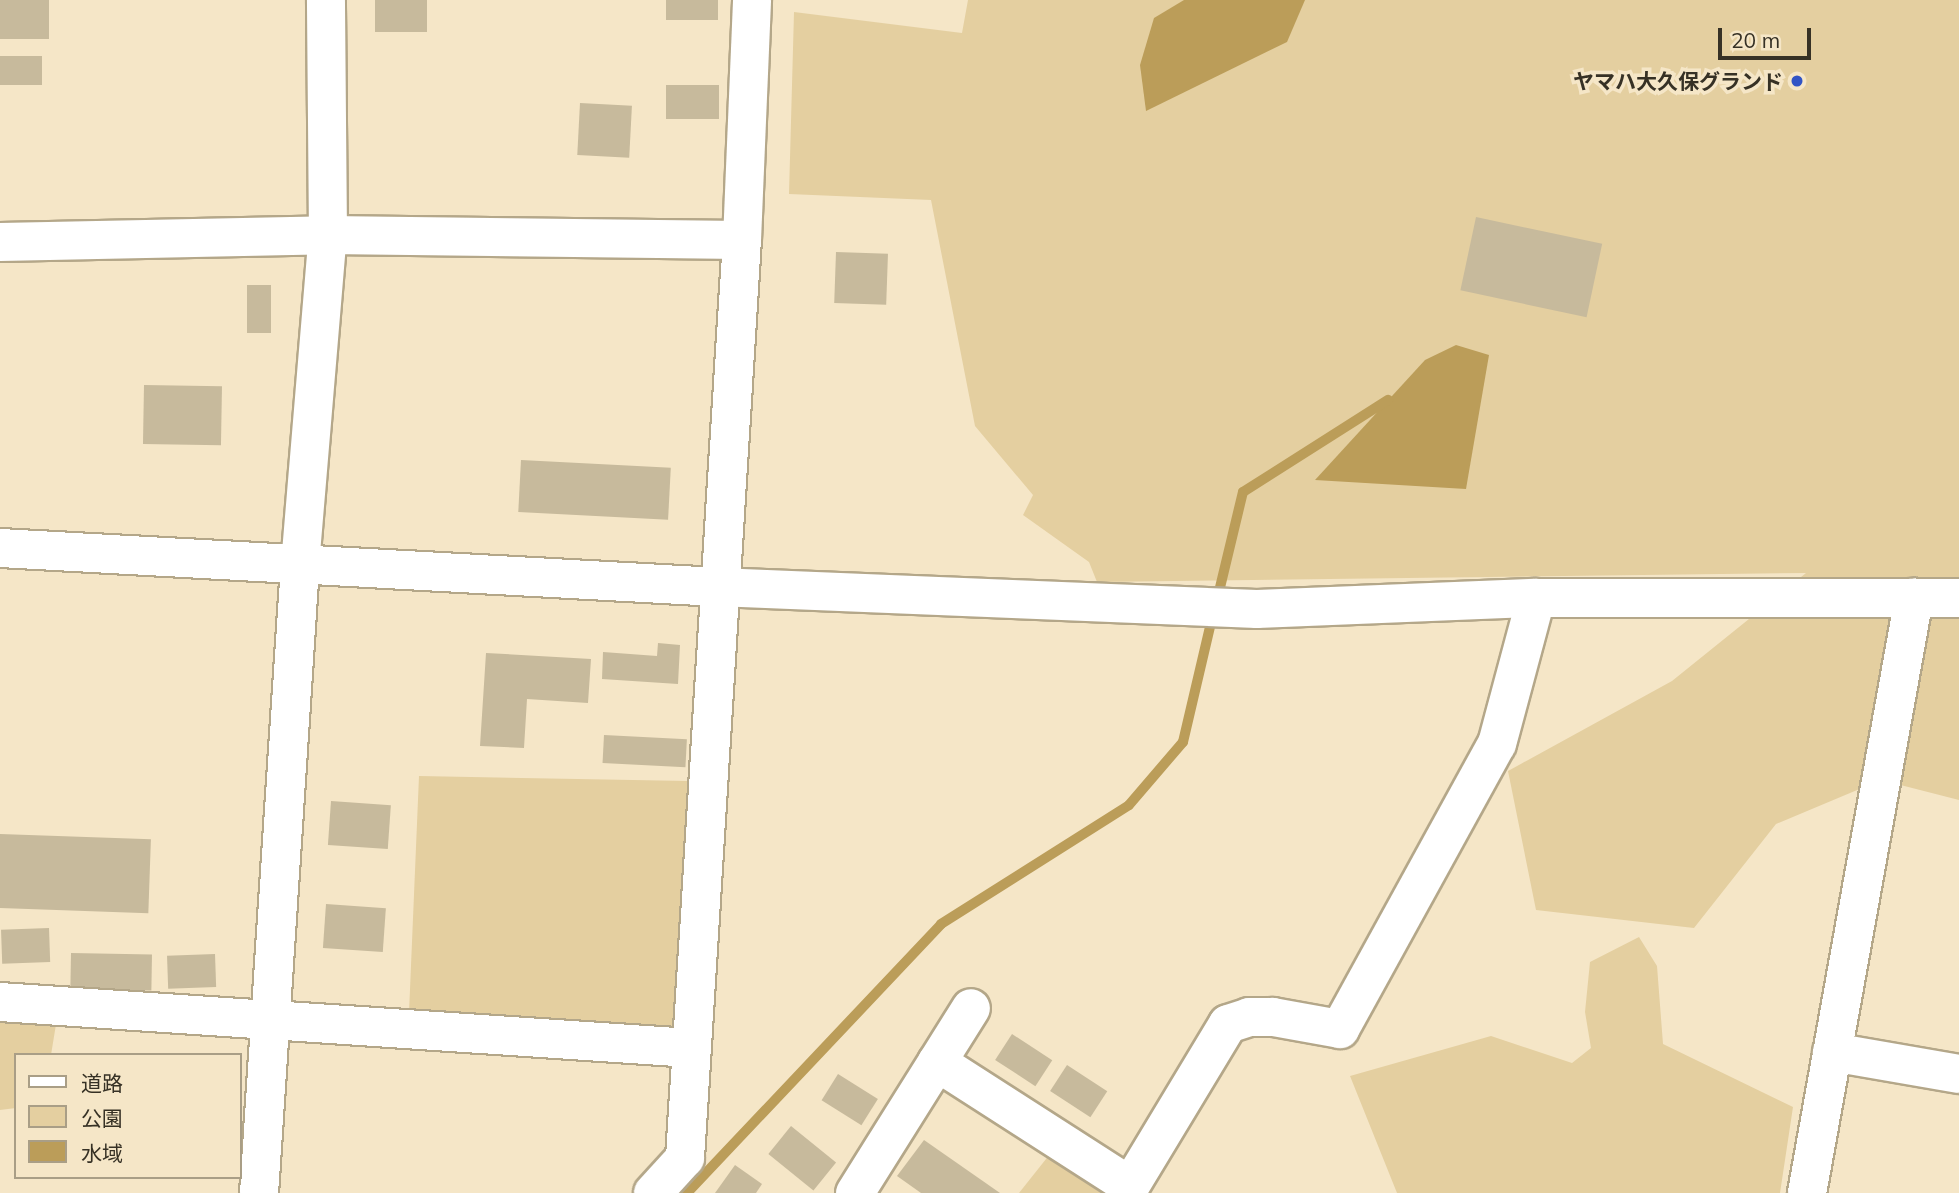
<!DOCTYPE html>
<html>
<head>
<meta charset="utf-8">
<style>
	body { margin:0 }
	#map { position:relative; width:1959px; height:1193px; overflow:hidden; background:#f5e6c7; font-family:Mulish,"Noto Sans JP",sans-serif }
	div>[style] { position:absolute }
	.green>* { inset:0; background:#e4cfa0 }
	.water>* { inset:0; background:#bb9d59 }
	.stream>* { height:10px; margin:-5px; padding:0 5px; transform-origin:5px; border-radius:5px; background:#bb9d59 }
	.building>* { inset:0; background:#c7ba9c; transform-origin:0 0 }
	.roads { filter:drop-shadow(2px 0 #b4a789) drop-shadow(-2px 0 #b4a789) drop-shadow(0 2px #b4a789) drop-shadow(0 -2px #b4a789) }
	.minor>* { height:38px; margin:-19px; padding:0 19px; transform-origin:19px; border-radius:19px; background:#fff }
	.dots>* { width:19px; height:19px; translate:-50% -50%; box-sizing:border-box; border:4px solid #f5e6c7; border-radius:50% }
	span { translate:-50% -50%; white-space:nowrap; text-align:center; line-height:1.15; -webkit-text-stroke:7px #f5e6c7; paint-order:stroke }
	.poi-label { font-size:21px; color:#363125; font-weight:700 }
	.right { translate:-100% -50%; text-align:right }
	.legend { position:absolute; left:14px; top:1053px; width:228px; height:126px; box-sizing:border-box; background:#f5e6c7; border:2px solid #a99e86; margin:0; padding:9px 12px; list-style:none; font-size:21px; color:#363125 }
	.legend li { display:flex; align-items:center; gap:14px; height:35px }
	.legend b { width:35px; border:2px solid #a99e86 }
	.scale { position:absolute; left:1718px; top:28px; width:93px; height:32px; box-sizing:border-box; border:4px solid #363125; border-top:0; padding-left:9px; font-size:21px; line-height:24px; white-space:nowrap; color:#363125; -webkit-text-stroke:5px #f5e6c7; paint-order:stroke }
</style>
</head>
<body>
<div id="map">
	<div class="green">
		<div style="clip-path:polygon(968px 0,1959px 0,1959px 800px,1881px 780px,1776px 824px,1694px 928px,1536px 910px,1508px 771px,1672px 681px,1806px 573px,1097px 582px,1089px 562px,1023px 515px,1033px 495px,975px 426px,931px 200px,789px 194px,794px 12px,962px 33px)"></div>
		<div style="clip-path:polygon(419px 776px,688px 781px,691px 1048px,409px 1013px)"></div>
		<div style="clip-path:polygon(1639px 937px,1657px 966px,1663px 1044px,1793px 1107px,1780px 1193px,1397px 1193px,1350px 1076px,1491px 1036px,1572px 1063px,1591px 1048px,1585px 1012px,1590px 962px)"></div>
		<div style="clip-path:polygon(0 1002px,59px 1006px,51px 1055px,16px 1055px,16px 1108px,0 1110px)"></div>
		<div style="clip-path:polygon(1050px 1154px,1126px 1193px,1019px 1193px)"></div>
	</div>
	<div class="water">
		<div style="clip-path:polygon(1184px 0,1305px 0,1287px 42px,1146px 111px,1140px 65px,1154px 18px)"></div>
		<div style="clip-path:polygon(1456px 345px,1489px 355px,1466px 489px,1315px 480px,1425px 360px)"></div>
	</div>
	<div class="stream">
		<div style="left:1217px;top:600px;width:111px;rotate:-76.5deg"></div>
		<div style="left:1243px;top:492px;width:172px;rotate:-32.4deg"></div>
		<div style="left:687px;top:1193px;width:370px;rotate:-46.6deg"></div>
		<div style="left:941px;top:924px;width:222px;rotate:-32.3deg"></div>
		<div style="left:1129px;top:805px;width:83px;rotate:-49.4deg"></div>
		<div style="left:1183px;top:742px;width:131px;rotate:-76.8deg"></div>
	</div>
	<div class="building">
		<div style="left:0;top:0;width:49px;height:39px"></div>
		<div style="left:375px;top:0;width:52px;height:32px"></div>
		<div style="left:666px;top:0;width:52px;height:20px"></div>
		<div style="left:0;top:56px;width:42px;height:29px"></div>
		<div style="left:666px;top:85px;width:53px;height:34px"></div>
		<div style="left:580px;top:103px;width:52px;height:52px;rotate:3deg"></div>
		<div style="left:1476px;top:217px;width:129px;height:75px;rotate:12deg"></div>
		<div style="left:836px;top:252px;width:52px;height:51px;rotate:2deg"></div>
		<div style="left:247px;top:285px;width:24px;height:48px"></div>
		<div style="left:144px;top:385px;width:78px;height:59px;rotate:1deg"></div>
		<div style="left:521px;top:460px;width:150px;height:52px;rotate:3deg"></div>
		<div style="clip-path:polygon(658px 643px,680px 645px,678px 684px,602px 679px,603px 652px,657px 656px)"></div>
		<div style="clip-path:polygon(486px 653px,591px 659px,588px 703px,527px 699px,524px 748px,480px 746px)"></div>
		<div style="left:604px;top:735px;width:83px;height:28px;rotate:3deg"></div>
		<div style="left:331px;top:801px;width:60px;height:44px;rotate:4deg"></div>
		<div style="left:0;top:834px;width:151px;height:74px;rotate:2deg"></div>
		<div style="left:326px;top:904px;width:60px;height:44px;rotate:4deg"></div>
		<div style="left:49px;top:928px;width:34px;height:48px;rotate:88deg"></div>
		<div style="left:71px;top:953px;width:81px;height:36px;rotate:1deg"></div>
		<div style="left:215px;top:954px;width:33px;height:48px;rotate:88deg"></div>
		<div style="left:1012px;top:1034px;width:48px;height:31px;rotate:33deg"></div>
		<div style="left:1067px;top:1065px;width:48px;height:31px;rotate:33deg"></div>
		<div style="left:838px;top:1074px;width:47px;height:31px;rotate:32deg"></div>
		<div style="left:791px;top:1126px;width:58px;height:36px;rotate:39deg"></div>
		<div style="clip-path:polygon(924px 1140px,1000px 1193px,921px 1193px,897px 1176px)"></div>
		<div style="clip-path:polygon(735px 1165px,762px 1184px,756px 1193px,715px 1193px)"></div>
	</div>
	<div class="roads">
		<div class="minor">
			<div style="left:0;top:242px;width:328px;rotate:-1.2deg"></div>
			<div style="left:328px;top:235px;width:414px;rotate:0.7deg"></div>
			<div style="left:0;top:548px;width:718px;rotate:3.11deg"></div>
			<div style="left:717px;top:587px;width:540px;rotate:2.33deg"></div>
			<div style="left:1257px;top:609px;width:279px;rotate:-2.3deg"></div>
			<div style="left:1536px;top:598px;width:423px"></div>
			<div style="left:0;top:1002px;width:693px;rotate:3.81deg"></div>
			<div style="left:1832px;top:1052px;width:129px;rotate:9.8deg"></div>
			<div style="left:937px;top:1062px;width:229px;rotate:32.7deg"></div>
			<div style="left:259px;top:1193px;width:629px;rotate:-86.26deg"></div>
			<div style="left:300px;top:565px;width:331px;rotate:-85.2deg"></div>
			<div style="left:328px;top:235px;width:235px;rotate:-90.5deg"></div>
			<div style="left:653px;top:1193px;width:47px;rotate:-47.6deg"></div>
			<div style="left:685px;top:1158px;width:920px;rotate:-86.45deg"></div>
			<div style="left:742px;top:240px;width:240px;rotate:-87.6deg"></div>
			<div style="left:855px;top:1193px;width:218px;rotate:-57.9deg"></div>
			<div style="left:1126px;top:1193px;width:197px;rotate:-58.9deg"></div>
			<div style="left:1228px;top:1024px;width:22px;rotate:-18deg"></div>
			<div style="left:1249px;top:1017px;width:24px"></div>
			<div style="left:1273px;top:1017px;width:68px;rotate:10.2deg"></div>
			<div style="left:1340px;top:1029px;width:325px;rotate:-61.2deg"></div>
			<div style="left:1497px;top:744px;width:151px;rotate:-75deg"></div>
			<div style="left:1807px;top:1193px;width:605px;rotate:-79.81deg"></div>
		</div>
	</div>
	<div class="dots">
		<div style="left:1797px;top:81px;background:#3154c5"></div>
	</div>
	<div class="poi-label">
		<span class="right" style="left:1783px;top:81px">ヤマハ大久保グランド</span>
	</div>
	<ul class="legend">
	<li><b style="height:9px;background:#fff"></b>道路</li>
	<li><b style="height:19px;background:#e4cfa0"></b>公園</li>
	<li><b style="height:19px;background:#bb9d59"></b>水域</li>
	</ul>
	<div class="scale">20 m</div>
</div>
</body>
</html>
